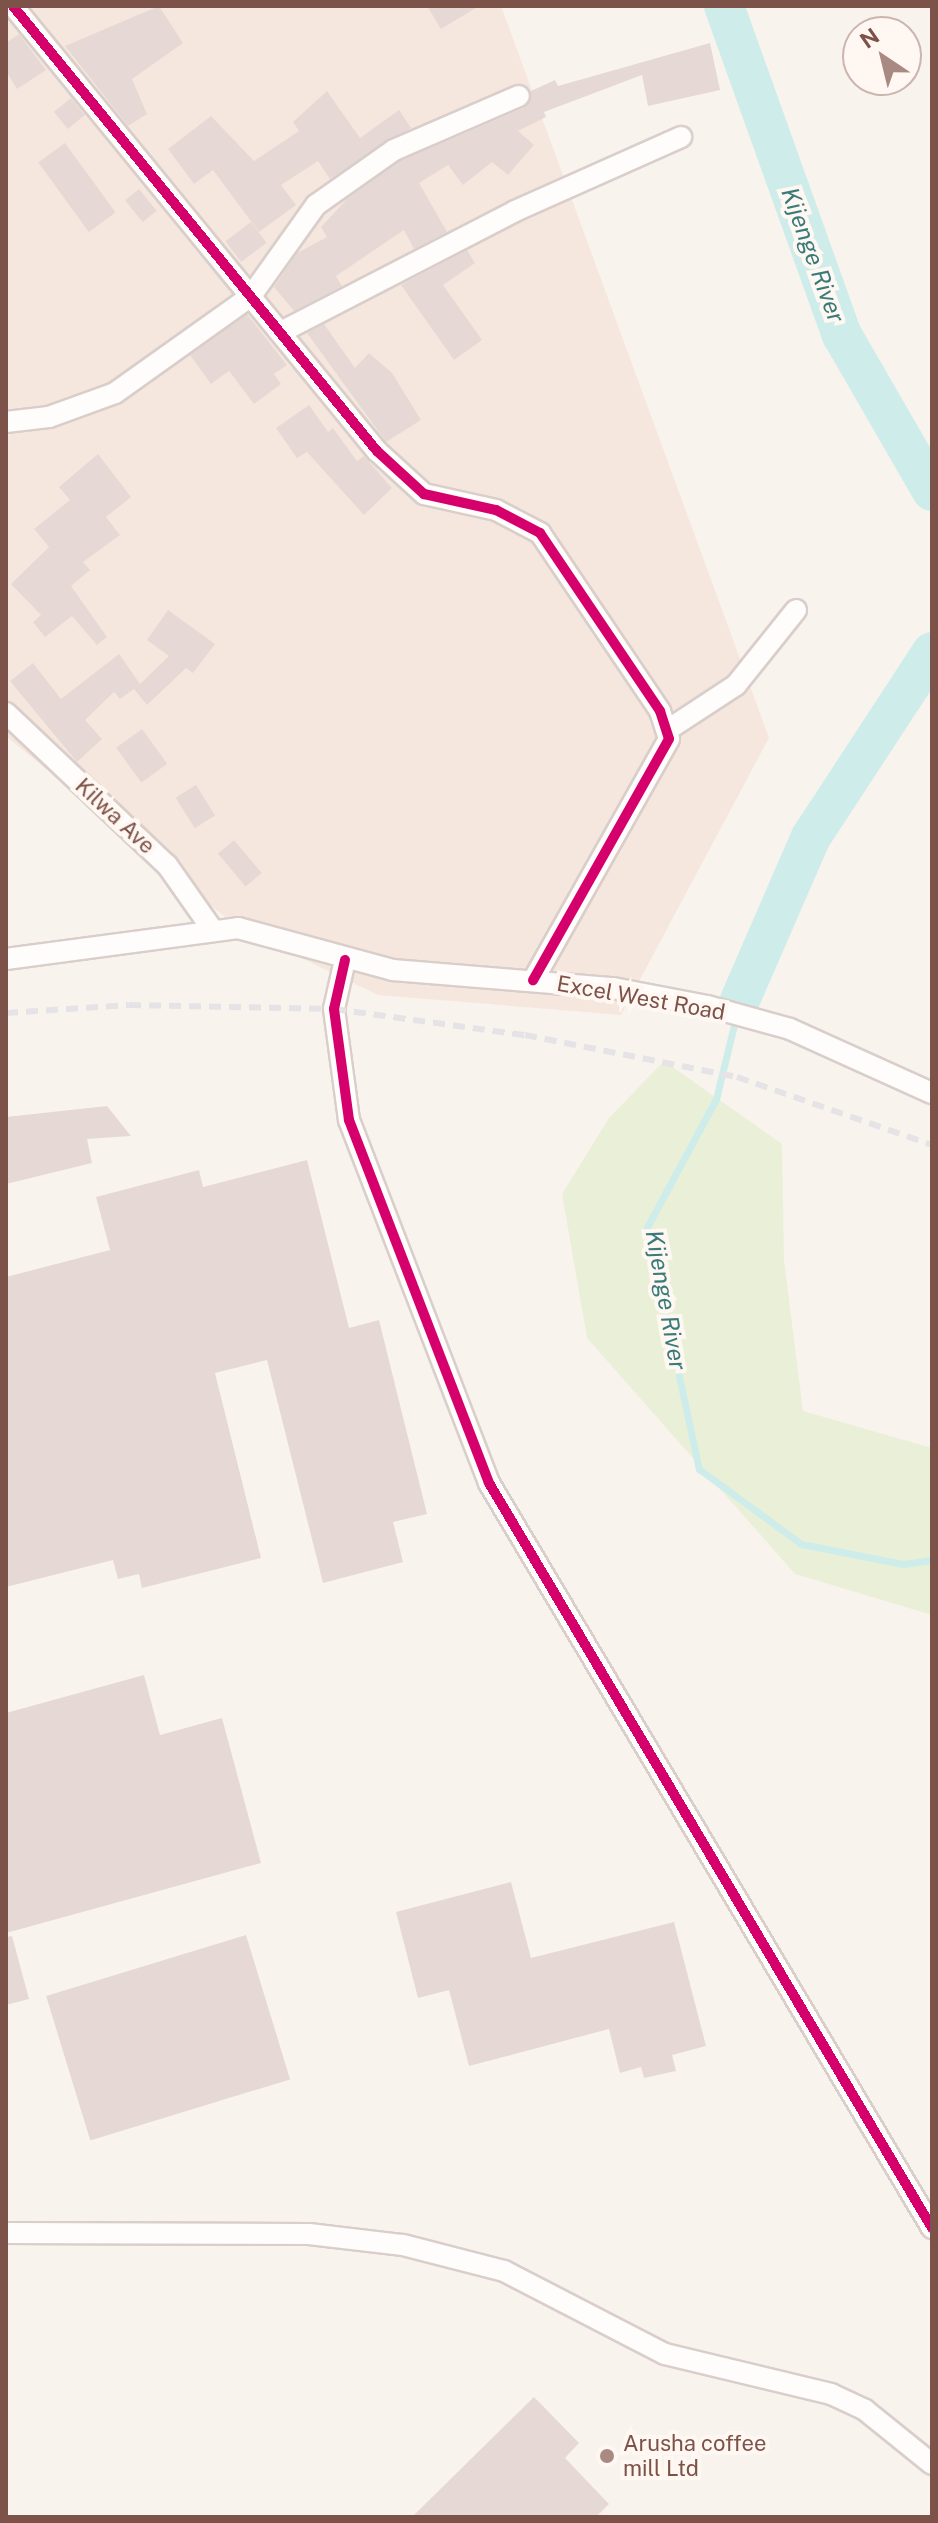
<!DOCTYPE html>
<html>
<head>
<meta charset="utf-8">
<style>
	body { margin:0 }
	#map { position:relative; width:938px; height:2523px; overflow:hidden; background:#f9f3ee; font-family:"Public Sans",sans-serif }
	div>[style] { position:absolute }
	.residential>* { inset:0; background:#f6e7de }
	.green>* { inset:0; background:#eaf0d7 }
	.stream>* { height:7px; margin:-3.5px; padding:0 3.5px; transform-origin:3.5px; border-radius:3.5px; background:#ceedea }
	.river>* { height:40px; margin:-20px; padding:0 20px; transform-origin:20px; border-radius:20px; background:#ceedea }
	.building>* { inset:0; background:#e6d9d5; transform-origin:0 0 }
	.roads { filter:drop-shadow(2px 0 #d9ceca) drop-shadow(-2px 0 #d9ceca) drop-shadow(0 2px #d9ceca) drop-shadow(0 -2px #d9ceca) }
	.minor>* { height:20px; margin:-10px; padding:0 10px; transform-origin:10px; border-radius:10px; background:#fefdfc }
	.rail>* { height:6px; margin-top:-3px; transform-origin:0; background:repeating-linear-gradient(90deg,#e5e3e6 0 12px,transparent 0 20px) }
	.cycleway>* { height:10px; margin:-5px; padding:0 5px; transform-origin:5px; border-radius:5px; background:#d6006c }
	.dots>* { width:22px; height:22px; translate:-50% -50%; box-sizing:border-box; border:4px solid #fff7f1; border-radius:50% }
	span { translate:-50% -50%; white-space:nowrap; text-align:center; line-height:1.15; -webkit-text-stroke:8px #fff7f1; paint-order:stroke }
	.street-label { font-size:22px; color:#7c5249 }
	.poi-label { font-size:22px; color:#7c5249 }
	.left { translate:0 -50%; text-align:left }
	.water-label { font-size:24px; color:#387b7a; font-style:italic }
	.frame { position:absolute; inset:0; border:8px solid #7c5249; pointer-events:none }
	.north { position:absolute; left:842px; top:16px; width:80px; height:80px; box-sizing:border-box; background:#fff7f1; border:2px solid #cbb5ae; border-radius:50%; rotate:325deg; font-size:22px; font-weight:700; line-height:32px; text-align:center; color:#7c5249 }
	.north::after { content:''; display:block; margin:auto; width:28px; height:36px; background:#a88a83; clip-path:polygon(50% 0,100% 100%,50% 72%,0 100%) }
</style>
</head>
<body>
<div id="map">
	<div class="residential">
		<div style="clip-path:polygon(6px 6px,501px 6px,769px 738px,621px 1015px,378px 995px,237px 927px,6px 736px)"></div>
	</div>
	<div class="green">
		<div style="clip-path:polygon(664px 1061px,782px 1144px,784px 1260px,803px 1411px,932px 1448px,932px 1615px,795px 1574px,587px 1338px,562px 1194px,609px 1118px)"></div>
	</div>
	<div class="stream">
		<div style="left:740px;top:1000px;width:102px;rotate:103.6deg"></div>
		<div style="left:716px;top:1099px;width:145px;rotate:118.3deg"></div>
		<div style="left:647px;top:1227px;width:248px;rotate:77.9deg"></div>
		<div style="left:699px;top:1469px;width:127px;rotate:36.3deg"></div>
		<div style="left:801px;top:1544px;width:104px;rotate:11.1deg"></div>
		<div style="left:903px;top:1564px;width:29px;rotate:-8deg"></div>
	</div>
	<div class="river">
		<div style="left:724px;top:6px;width:350px;rotate:70.3deg"></div>
		<div style="left:842px;top:335px;width:180px;rotate:60deg"></div>
		<div style="left:740px;top:1000px;width:178px;rotate:-66.5deg"></div>
		<div style="left:811px;top:837px;width:221px;rotate:-56.8deg"></div>
	</div>
	<div class="building">
		<div style="clip-path:polygon(159px 6px,183px 43px,132px 79px,147px 114px,128px 126px,65px 46px)"></div>
		<div style="clip-path:polygon(427px 6px,479px 6px,441px 29px)"></div>
		<div style="clip-path:polygon(19px 34px,46px 70px,17px 89px,6px 71px,6px 43px)"></div>
		<div style="clip-path:polygon(710px 43px,720px 90px,648px 106px,642px 75px,544px 112px,546px 117px,518px 131px,534px 145px,508px 175px,492px 162px,463px 185px,448px 165px,419px 183px,447px 232px,414px 249px,404px 230px,336px 276px,342px 286px,294px 311px,274px 287px,297px 253px,327px 237px,321px 227px,347px 199px,400px 161px,524px 108px,531px 91px,555px 80px,558px 86px)"></div>
		<div style="clip-path:polygon(327px 91px,360px 138px,399px 110px,411px 128px,330px 179px,318px 161px,281px 185px,296px 205px,259px 232px,213px 170px,194px 184px,168px 149px,211px 116px,254px 161px,299px 131px,293px 122px)"></div>
		<div style="left:71px;top:98px;width:22px;height:22px;rotate:51deg"></div>
		<div style="left:65px;top:143px;width:86px;height:33px;rotate:54deg"></div>
		<div style="left:139px;top:189px;width:28px;height:18px;rotate:51deg"></div>
		<div style="left:251px;top:222px;width:26px;height:32px;rotate:53deg"></div>
		<div style="clip-path:polygon(467px 250px,475px 263px,443px 285px,482px 340px,454px 360px,401px 285px)"></div>
		<div style="clip-path:polygon(247px 314px,287px 365px,274px 374px,281px 384px,254px 404px,229px 371px,211px 384px,190px 355px)"></div>
		<div style="clip-path:polygon(324px 324px,355px 368px,369px 353px,392px 373px,421px 420px,386px 442px,307px 333px)"></div>
		<div style="clip-path:polygon(309px 405px,328px 432px,333px 428px,357px 461px,364px 456px,392px 488px,364px 515px,307px 452px,297px 458px,276px 428px)"></div>
		<div style="clip-path:polygon(98px 454px,131px 497px,106px 517px,120px 535px,83px 562px,90px 570px,71px 586px,107px 637px,97px 645px,72px 616px,45px 637px,33px 622px,41px 615px,11px 584px,49px 547px,34px 529px,70px 500px,59px 487px)"></div>
		<div style="clip-path:polygon(168px 610px,215px 644px,193px 673px,186px 668px,147px 705px,134px 689px,120px 699px,114px 692px,85px 720px,102px 739px,77px 762px,10px 681px,33px 663px,61px 699px,119px 654px,140px 684px,169px 656px,147px 640px)"></div>
		<div style="left:142px;top:729px;width:43px;height:32px;rotate:54deg"></div>
		<div style="left:196px;top:785px;width:36px;height:24px;rotate:58deg"></div>
		<div style="left:234px;top:840px;width:43px;height:21px;rotate:50deg"></div>
		<div style="clip-path:polygon(107px 1106px,131px 1136px,87px 1139px,92px 1163px,6px 1184px,6px 1117px)"></div>
		<div style="clip-path:polygon(307px 1160px,349px 1328px,379px 1320px,427px 1514px,393px 1522px,403px 1562px,323px 1583px,267px 1360px,215px 1373px,261px 1558px,142px 1588px,139px 1574px,118px 1579px,113px 1560px,6px 1587px,6px 1277px,110px 1250px,96px 1197px,199px 1170px,203px 1187px)"></div>
		<div style="clip-path:polygon(144px 1675px,160px 1735px,222px 1718px,261px 1863px,6px 1933px,6px 1713px)"></div>
		<div style="clip-path:polygon(511px 1882px,531px 1958px,674px 1922px,706px 2046px,672px 2055px,676px 2071px,644px 2078px,641px 2067px,620px 2073px,609px 2029px,469px 2066px,449px 1990px,418px 1998px,396px 1912px)"></div>
		<div style="left:246px;top:1935px;width:151px;height:209px;rotate:73deg"></div>
		<div style="clip-path:polygon(12px 1936px,29px 1999px,6px 2005px,6px 1937px)"></div>
		<div style="clip-path:polygon(534px 2397px,579px 2443px,565px 2458px,609px 2504px,596px 2517px,412px 2517px)"></div>
	</div>
	<div class="roads">
		<div class="minor">
			<div style="left:13px;top:6px;width:575px;rotate:50.72deg"></div>
			<div style="left:377px;top:451px;width:64px;rotate:42.5deg"></div>
			<div style="left:424px;top:494px;width:74px;rotate:12.5deg"></div>
			<div style="left:496px;top:510px;width:50px;rotate:27.6deg"></div>
			<div style="left:540px;top:533px;width:215px;rotate:56deg"></div>
			<div style="left:660px;top:711px;width:29px;rotate:72deg"></div>
			<div style="left:669px;top:739px;width:277px;rotate:119.4deg"></div>
			<div style="left:281px;top:332px;width:263px;rotate:-27.3deg"></div>
			<div style="left:515px;top:211px;width:182px;rotate:-24deg"></div>
			<div style="left:6px;top:422px;width:43px;rotate:-6.6deg"></div>
			<div style="left:49px;top:417px;width:70px;rotate:-20deg"></div>
			<div style="left:115px;top:393px;width:167px;rotate:-35.5deg"></div>
			<div style="left:251px;top:296px;width:112px;rotate:-54.5deg"></div>
			<div style="left:316px;top:205px;width:95px;rotate:-35.2deg"></div>
			<div style="left:394px;top:150px;width:136px;rotate:-23.4deg"></div>
			<div style="left:6px;top:713px;width:221px;rotate:43.4deg"></div>
			<div style="left:167px;top:865px;width:78px;rotate:54.9deg"></div>
			<div style="left:669px;top:729px;width:80px;rotate:-33.3deg"></div>
			<div style="left:736px;top:685px;width:96px;rotate:-51.3deg"></div>
			<div style="left:6px;top:959px;width:234px;rotate:-7.6deg"></div>
			<div style="left:238px;top:928px;width:161px;rotate:15.2deg"></div>
			<div style="left:393px;top:970px;width:221px;rotate:4.7deg"></div>
			<div style="left:613px;top:988px;width:96px;rotate:10.8deg"></div>
			<div style="left:707px;top:1006px;width:86px;rotate:15.5deg"></div>
			<div style="left:790px;top:1029px;width:156px;rotate:24.3deg"></div>
			<div style="left:345px;top:960px;width:50px;rotate:102.7deg"></div>
			<div style="left:334px;top:1009px;width:112px;rotate:82.3deg"></div>
			<div style="left:349px;top:1120px;width:389px;rotate:68.9deg"></div>
			<div style="left:489px;top:1483px;width:867px;rotate:59.26deg"></div>
			<div style="left:6px;top:2233px;width:303px;rotate:0.2deg"></div>
			<div style="left:309px;top:2234px;width:95px;rotate:6.7deg"></div>
			<div style="left:403px;top:2245px;width:104px;rotate:14.4deg"></div>
			<div style="left:504px;top:2271px;width:181px;rotate:27.3deg"></div>
			<div style="left:665px;top:2354px;width:171px;rotate:13.5deg"></div>
			<div style="left:831px;top:2394px;width:38px;rotate:25deg"></div>
			<div style="left:865px;top:2410px;width:86px;rotate:38.9deg"></div>
		</div>
	</div>
	<div class="rail">
		<div style="left:6px;top:1013px;width:123px;rotate:-3.7deg"></div>
		<div style="left:129px;top:1005px;width:205px;rotate:1.1deg"></div>
		<div style="left:334px;top:1009px;width:193px;rotate:7.8deg"></div>
		<div style="left:525px;top:1035px;width:216px;rotate:11.2deg"></div>
		<div style="left:737px;top:1077px;width:207px;rotate:19.2deg"></div>
	</div>
	<div class="cycleway">
		<div style="left:13px;top:6px;width:575px;rotate:50.72deg"></div>
		<div style="left:377px;top:451px;width:64px;rotate:42.5deg"></div>
		<div style="left:424px;top:494px;width:74px;rotate:12.5deg"></div>
		<div style="left:496px;top:510px;width:50px;rotate:27.6deg"></div>
		<div style="left:540px;top:533px;width:215px;rotate:56deg"></div>
		<div style="left:660px;top:711px;width:29px;rotate:72deg"></div>
		<div style="left:669px;top:739px;width:277px;rotate:119.4deg"></div>
		<div style="left:345px;top:960px;width:50px;rotate:102.7deg"></div>
		<div style="left:334px;top:1009px;width:112px;rotate:82.3deg"></div>
		<div style="left:349px;top:1120px;width:389px;rotate:68.9deg"></div>
		<div style="left:489px;top:1483px;width:867px;rotate:59.26deg"></div>
	</div>
	<div class="dots">
		<div style="left:607px;top:2456px;background:#a88a83"></div>
	</div>
	<div class="street-label">
		<span style="left:115px;top:816px;rotate:43deg">Kilwa Ave</span>
		<span style="left:641px;top:998px;rotate:10deg">Excel West Road</span>
	</div>
	<div class="poi-label">
		<span class="left" style="left:623px;top:2456px">Arusha coffee<br>mill Ltd</span>
	</div>
	<div class="water-label">
		<span style="left:813px;top:255px;rotate:70deg">Kijenge River</span>
		<span style="left:666px;top:1300px;rotate:80deg">Kijenge River</span>
	</div>
	<div class="frame"></div>
	<div class="north">N</div>
</div>
</body>
</html>
